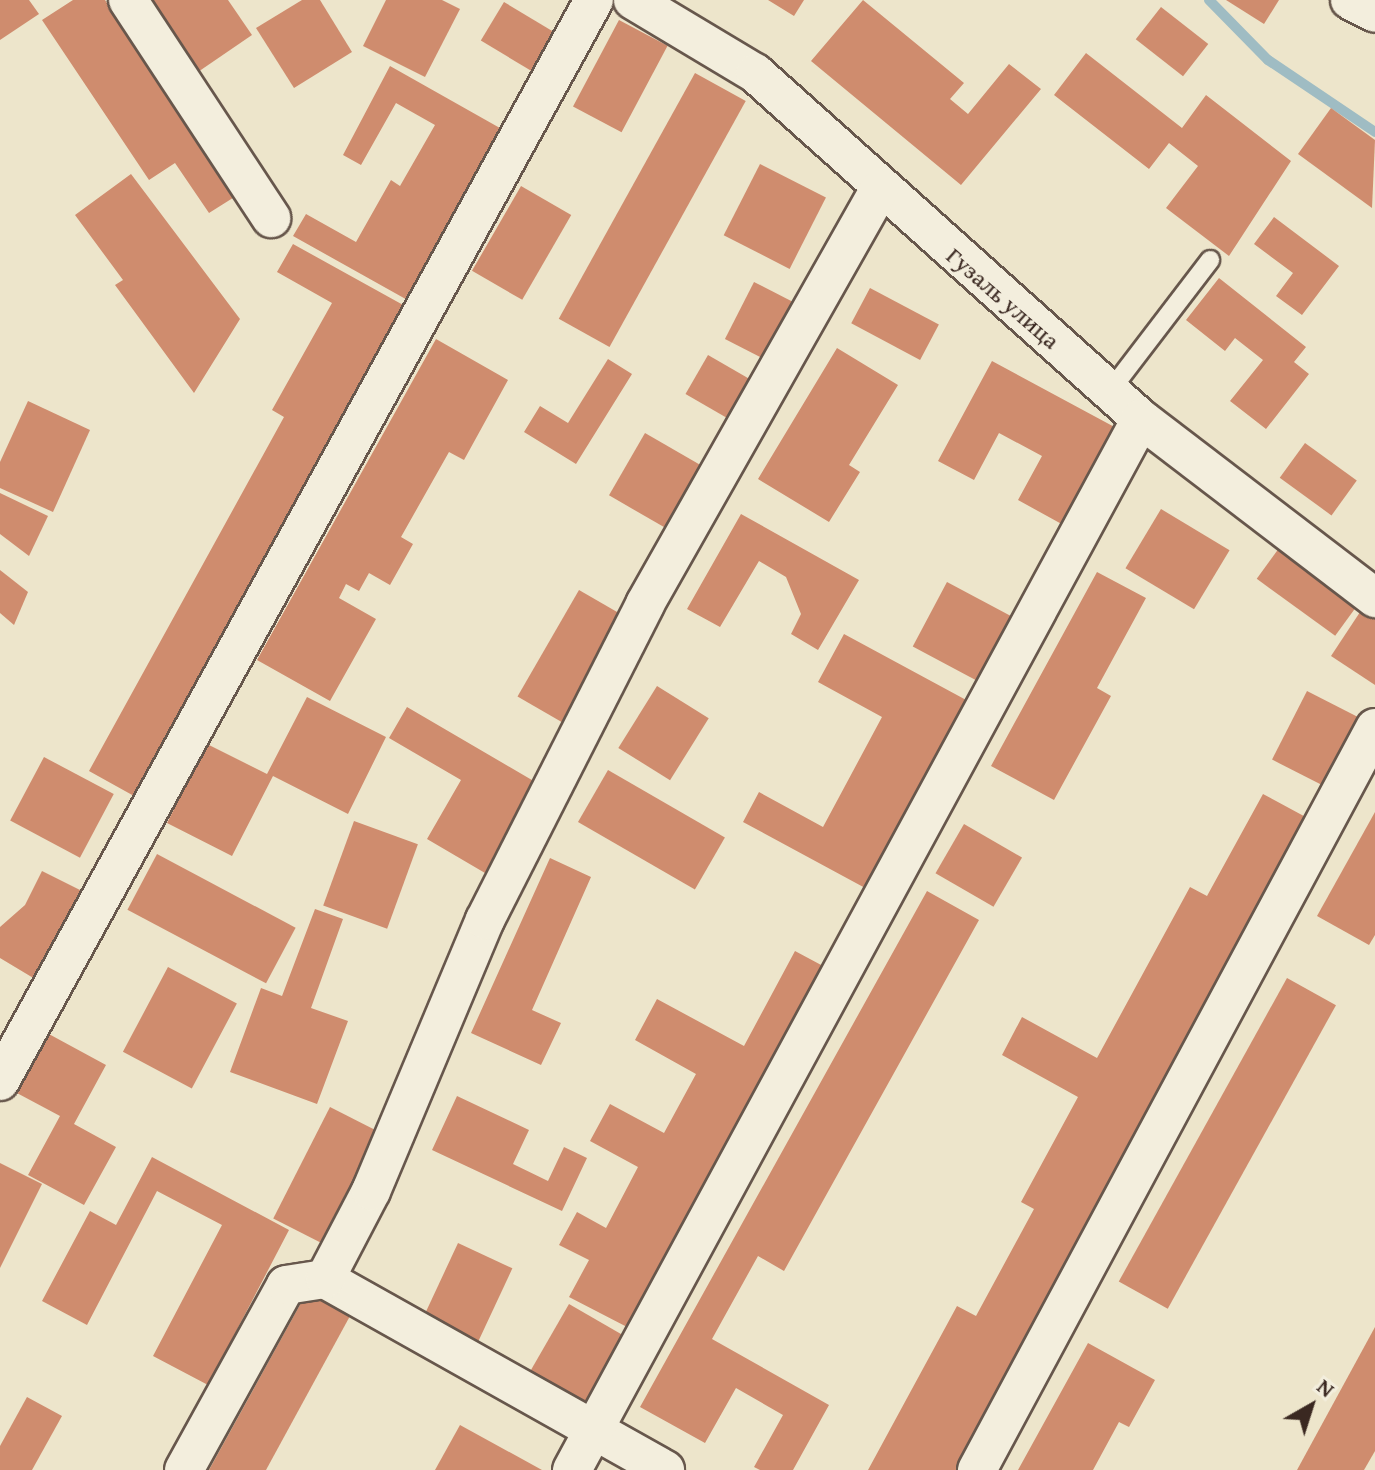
<!DOCTYPE html>
<html>
<head>
<meta charset="utf-8">
<style>
	body { margin:0 }
	#map { position:relative; width:1375px; height:1470px; overflow:hidden; background:#ede5cb; font-family:"Gentium Book Plus",serif }
	div>[style] { position:absolute }
	.stream>* { height:10px; margin:-5px; padding:0 5px; transform-origin:5px; border-radius:5px; background:#9fbcc3 }
	.building>* { inset:0; background:#cf8c6e; transform-origin:0 0 }
	.roads { filter:drop-shadow(2px 0 #67574c) drop-shadow(-2px 0 #67574c) drop-shadow(0 2px #67574c) drop-shadow(0 -2px #67574c) }
	.lane>* { height:18px; margin:-9px; padding:0 9px; transform-origin:9px; border-radius:9px; background:#f3eedd }
	.street>* { height:38px; margin:-19px; padding:0 19px; transform-origin:19px; border-radius:19px; background:#f3eedd }
	span { translate:-50% -50%; white-space:nowrap; text-align:center; line-height:1.15; -webkit-text-stroke:6px #f3eedd; paint-order:stroke }
	.street-label { font-size:24px; color:#3a2821 }
	.north { position:absolute; left:1271px; top:1366px; width:80px; height:80px; -webkit-text-stroke:6px #f3eedd; paint-order:stroke; rotate:39deg; font-size:22px; font-weight:700; line-height:32px; text-align:center; color:#3a2821 }
	.north::after { content:''; display:block; margin:auto; width:28px; height:36px; background:#3a2821; clip-path:polygon(50% 0,100% 100%,50% 72%,0 100%) }
</style>
</head>
<body>
<div id="map">
	<div class="stream">
		<div style="left:1209px;top:0;width:84px;rotate:45.5deg"></div>
		<div style="left:1268px;top:60px;width:129px;rotate:33.9deg"></div>
	</div>
	<div class="building">
		<div style="clip-path:polygon(0 0,29px 0,39px 14px,0 40px)"></div>
		<div style="clip-path:polygon(73px 0,105px 0,236px 196px,209px 213px,175px 163px,149px 180px,42px 20px)"></div>
		<div style="clip-path:polygon(145px 0,228px 0,252px 35px,195px 74px)"></div>
		<div style="clip-path:polygon(302px 0,320px 0,352px 52px,294px 88px,256px 28px)"></div>
		<div style="clip-path:polygon(386px 0,442px 0,460px 9px,425px 77px,363px 46px)"></div>
		<div style="clip-path:polygon(768px 0,804px 0,794px 16px)"></div>
		<div style="clip-path:polygon(863px 0,964px 83px,950px 99px,968px 114px,1009px 64px,1041px 89px,961px 185px,811px 61px)"></div>
		<div style="clip-path:polygon(1226px 0,1279px 0,1264px 24px)"></div>
		<div style="left:504px;top:2px;width:66px;height:45px;rotate:31deg"></div>
		<div style="left:1161px;top:7px;width:60px;height:41px;rotate:38deg"></div>
		<div style="left:619px;top:20px;width:55px;height:98px;rotate:28deg"></div>
		<div style="clip-path:polygon(1086px 53px,1182px 128px,1206px 95px,1291px 161px,1229px 256px,1166px 208px,1198px 166px,1169px 143px,1149px 169px,1054px 95px)"></div>
		<div style="clip-path:polygon(390px 66px,507px 132px,411px 302px,293px 236px,306px 214px,356px 242px,391px 180px,400px 186px,435px 125px,396px 103px,361px 165px,343px 155px)"></div>
		<div style="left:695px;top:73px;width:58px;height:281px;rotate:29deg"></div>
		<div style="clip-path:polygon(1331px 108px,1375px 140px,1372px 208px,1298px 154px)"></div>
		<div style="left:760px;top:164px;width:74px;height:80px;rotate:27deg"></div>
		<div style="clip-path:polygon(131px 174px,240px 319px,194px 393px,115px 285px,123px 280px,75px 215px)"></div>
		<div style="left:521px;top:186px;width:58px;height:98px;rotate:30deg"></div>
		<div style="clip-path:polygon(1274px 217px,1339px 266px,1302px 315px,1276px 296px,1293px 273px,1254px 244px)"></div>
		<div style="clip-path:polygon(293px 244px,414px 311px,143px 801px,89px 771px,284px 417px,272px 410px,332px 303px,277px 272px)"></div>
		<div style="clip-path:polygon(1219px 278px,1306px 347px,1294px 362px,1309px 374px,1266px 429px,1230px 401px,1263px 360px,1235px 338px,1225px 351px,1186px 320px)"></div>
		<div style="left:754px;top:282px;width:51px;height:64px;rotate:27deg"></div>
		<div style="left:870px;top:288px;width:78px;height:40px;rotate:28deg"></div>
		<div style="clip-path:polygon(436px 339px,508px 380px,464px 460px,449px 452px,401px 537px,413px 544px,390px 585px,369px 573px,359px 591px,346px 584px,339px 598px,376px 619px,330px 701px,257px 660px)"></div>
		<div style="clip-path:polygon(837px 348px,898px 385px,849px 465px,860px 472px,829px 522px,758px 479px)"></div>
		<div style="left:708px;top:355px;width:54px;height:45px;rotate:30deg"></div>
		<div style="clip-path:polygon(608px 359px,632px 374px,576px 464px,524px 432px,540px 406px,568px 423px)"></div>
		<div style="clip-path:polygon(992px 361px,1120px 430px,1067px 527px,1018px 500px,1042px 456px,999px 433px,974px 480px,938px 461px)"></div>
		<div style="clip-path:polygon(28px 401px,90px 430px,53px 512px,0 488px,0 462px)"></div>
		<div style="left:645px;top:433px;width:79px;height:72px;rotate:30deg"></div>
		<div style="left:1305px;top:443px;width:64px;height:43px;rotate:36deg"></div>
		<div style="clip-path:polygon(0 493px,48px 516px,29px 556px,0 534px)"></div>
		<div style="left:1161px;top:509px;width:80px;height:69px;rotate:31deg"></div>
		<div style="clip-path:polygon(741px 514px,859px 580px,818px 650px,791px 634px,801px 614px,786px 577px,759px 561px,720px 627px,687px 609px)"></div>
		<div style="left:1282px;top:544px;width:97px;height:43px;rotate:36deg"></div>
		<div style="clip-path:polygon(0 570px,28px 592px,14px 625px,0 613px)"></div>
		<div style="clip-path:polygon(1097px 572px,1146px 598px,1097px 688px,1111px 696px,1054px 800px,991px 766px)"></div>
		<div style="left:947px;top:582px;width:76px;height:73px;rotate:28deg"></div>
		<div style="left:579px;top:590px;width:54px;height:123px;rotate:30deg"></div>
		<div style="clip-path:polygon(1366px 603px,1375px 609px,1375px 685px,1331px 656px)"></div>
		<div style="clip-path:polygon(844px 634px,968px 701px,867px 889px,743px 822px,759px 792px,823px 827px,882px 717px,818px 682px)"></div>
		<div style="left:657px;top:686px;width:61px;height:73px;rotate:32deg"></div>
		<div style="left:1307px;top:691px;width:61px;height:77px;rotate:27deg"></div>
		<div style="clip-path:polygon(307px 697px,386px 737px,348px 814px,273px 776px,232px 856px,167px 823px,207px 744px,267px 774px)"></div>
		<div style="clip-path:polygon(407px 707px,537px 783px,485px 873px,427px 839px,461px 780px,389px 738px)"></div>
		<div style="left:44px;top:757px;width:79px;height:72px;rotate:28deg"></div>
		<div style="left:608px;top:770px;width:135px;height:60px;rotate:30deg"></div>
		<div style="clip-path:polygon(1263px 794px,1313px 821px,961px 1470px,868px 1470px,957px 1306px,976px 1316px,1034px 1209px,1021px 1202px,1078px 1097px,1002px 1055px,1022px 1017px,1097px 1058px,1190px 887px,1207px 896px)"></div>
		<div style="clip-path:polygon(1375px 812px,1375px 935px,1369px 945px,1317px 916px)"></div>
		<div style="left:354px;top:821px;width:68px;height:90px;rotate:20deg"></div>
		<div style="left:964px;top:824px;width:67px;height:57px;rotate:30deg"></div>
		<div style="left:157px;top:854px;width:157px;height:63px;rotate:28deg"></div>
		<div style="clip-path:polygon(550px 858px,591px 877px,532px 1010px,561px 1023px,541px 1065px,471px 1033px)"></div>
		<div style="clip-path:polygon(42px 871px,86px 893px,35px 979px,0 958px,0 927px,25px 905px)"></div>
		<div style="clip-path:polygon(927px 891px,979px 920px,784px 1271px,758px 1256px,712px 1339px,829px 1405px,793px 1470px,760px 1470px,754px 1467px,783px 1415px,736px 1388px,705px 1443px,640px 1407px)"></div>
		<div style="clip-path:polygon(315px 909px,343px 919px,311px 1008px,348px 1021px,317px 1104px,230px 1072px,261px 988px,282px 996px)"></div>
		<div style="clip-path:polygon(795px 951px,823px 966px,629px 1328px,569px 1297px,589px 1260px,559px 1245px,577px 1212px,606px 1228px,638px 1167px,590px 1141px,610px 1104px,664px 1133px,696px 1074px,635px 1040px,657px 999px,744px 1046px)"></div>
		<div style="left:168px;top:967px;width:78px;height:96px;rotate:28deg"></div>
		<div style="left:1287px;top:978px;width:56px;height:347px;rotate:29deg"></div>
		<div style="clip-path:polygon(47px 1033px,106px 1065px,74px 1124px,116px 1147px,84px 1205px,28px 1175px,60px 1116px,15px 1092px)"></div>
		<div style="clip-path:polygon(457px 1096px,529px 1130px,513px 1164px,548px 1181px,564px 1147px,587px 1158px,562px 1211px,432px 1150px)"></div>
		<div style="left:330px;top:1107px;width:64px;height:125px;rotate:27deg"></div>
		<div style="clip-path:polygon(152px 1157px,289px 1230px,208px 1385px,153px 1356px,222px 1225px,157px 1191px,87px 1325px,42px 1301px,90px 1211px,116px 1225px)"></div>
		<div style="clip-path:polygon(0 1163px,42px 1184px,0 1268px)"></div>
		<div style="left:458px;top:1243px;width:60px;height:88px;rotate:25deg"></div>
		<div style="clip-path:polygon(307px 1292px,350px 1316px,266px 1470px,209px 1470px)"></div>
		<div style="left:569px;top:1304px;width:67px;height:83px;rotate:30deg"></div>
		<div style="clip-path:polygon(1375px 1327px,1375px 1451px,1364px 1470px,1297px 1470px)"></div>
		<div style="clip-path:polygon(1088px 1343px,1155px 1380px,1129px 1427px,1119px 1422px,1093px 1470px,1018px 1470px)"></div>
		<div style="clip-path:polygon(27px 1397px,62px 1416px,32px 1470px,0 1470px,0 1446px)"></div>
		<div style="clip-path:polygon(460px 1425px,542px 1470px,435px 1470px)"></div>
	</div>
	<div class="roads">
		<div class="lane">
			<div style="left:1110px;top:391px;width:165px;rotate:-52.6deg"></div>
		</div>
		<div class="street">
			<div style="left:128px;top:0;width:261px;rotate:56.7deg"></div>
			<div style="left:633px;top:0;width:142px;rotate:30.9deg"></div>
			<div style="left:755px;top:73px;width:518px;rotate:41.87deg"></div>
			<div style="left:1141px;top:419px;width:295px;rotate:37.4deg"></div>
			<div style="left:1350px;top:0;width:28px;rotate:27deg"></div>
			<div style="left:0;top:1081px;width:1233px;rotate:-61.21deg"></div>
			<div style="left:325px;top:1279px;width:390px;rotate:29.3deg"></div>
			<div style="left:184px;top:1470px;width:211px;rotate:-61.1deg"></div>
			<div style="left:286px;top:1285px;width:39px;rotate:-9deg"></div>
			<div style="left:325px;top:1279px;width:99px;rotate:-62.4deg"></div>
			<div style="left:371px;top:1191px;width:294px;rotate:-67.2deg"></div>
			<div style="left:485px;top:920px;width:354px;rotate:-63.1deg"></div>
			<div style="left:645px;top:604px;width:476px;rotate:-60.5deg"></div>
			<div style="left:572px;top:1470px;width:1195px;rotate:-61.57deg"></div>
			<div style="left:977px;top:1470px;width:842px;rotate:-61.79deg"></div>
		</div>
	</div>
	<div class="street-label">
		<span style="left:1003px;top:298px;rotate:41deg">Гузаль улица</span>
	</div>
	<div class="north">N</div>
</div>
</body>
</html>
